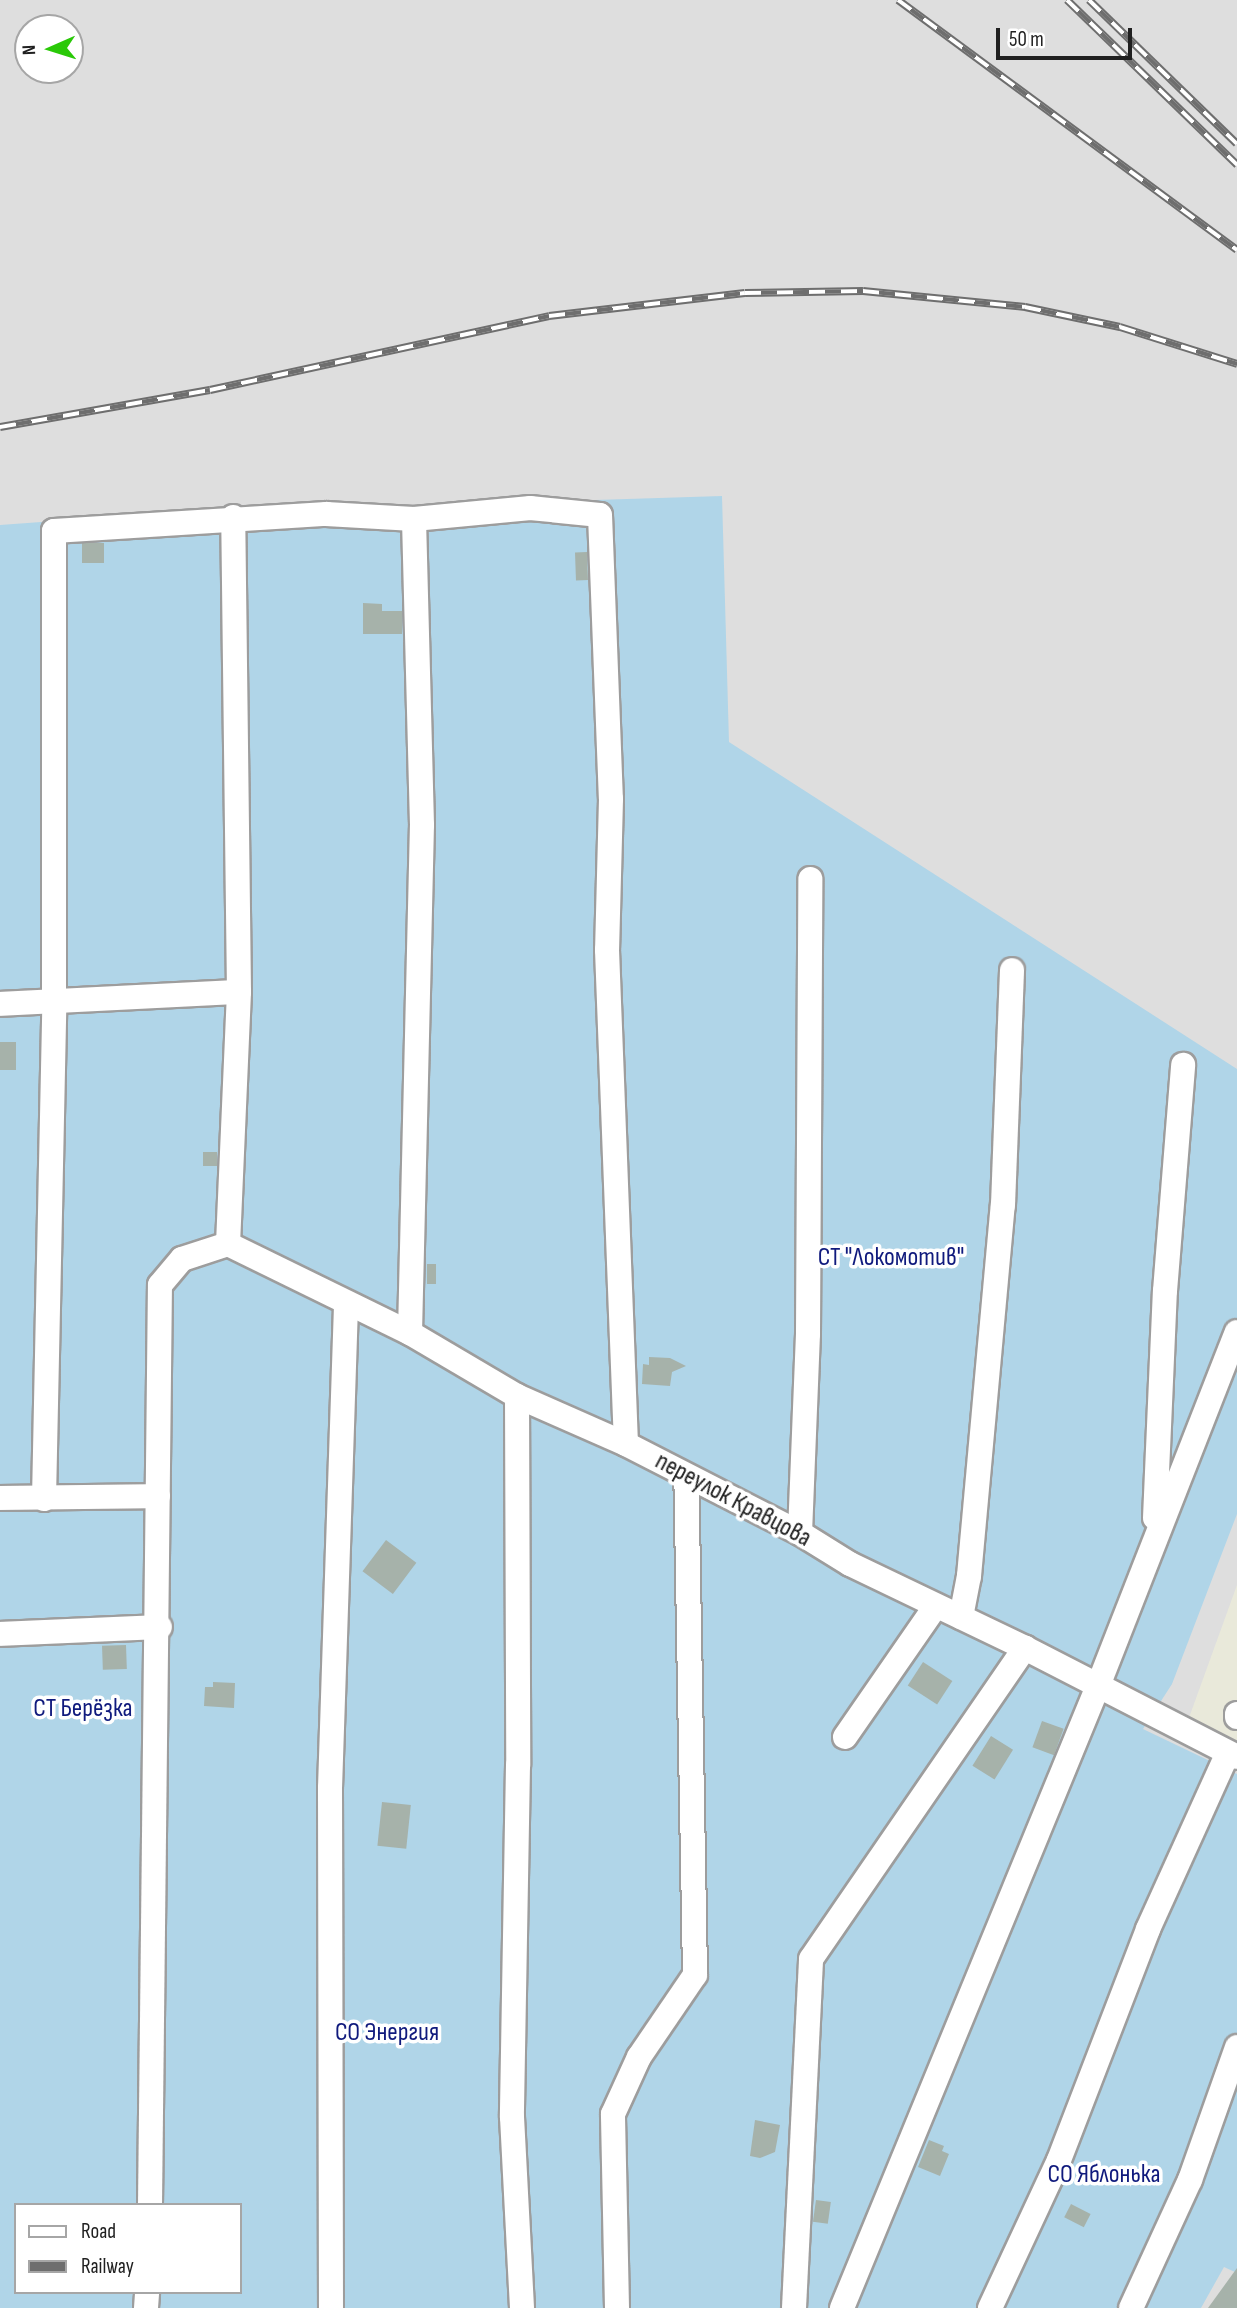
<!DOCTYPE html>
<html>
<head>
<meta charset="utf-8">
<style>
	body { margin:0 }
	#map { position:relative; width:1237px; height:2308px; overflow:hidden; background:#e7f1ec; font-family:"Sofia Sans Condensed",sans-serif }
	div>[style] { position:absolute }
	.residential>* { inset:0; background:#dedede }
	.industrial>* { inset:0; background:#e9e9da }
	.grass>* { inset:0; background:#b0d5e8 }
	.building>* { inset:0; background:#a6b2aa; transform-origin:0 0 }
	.roads { filter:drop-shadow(2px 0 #9d9d9d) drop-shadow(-2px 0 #9d9d9d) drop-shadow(0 2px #9d9d9d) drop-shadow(0 -2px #9d9d9d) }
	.minor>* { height:24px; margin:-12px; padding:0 12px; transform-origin:12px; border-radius:12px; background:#fff }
	.rail>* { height:8px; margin-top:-4px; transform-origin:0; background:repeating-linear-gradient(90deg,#fff 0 16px,#6e6e6e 0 32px); box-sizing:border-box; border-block:2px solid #6e6e6e }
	span { translate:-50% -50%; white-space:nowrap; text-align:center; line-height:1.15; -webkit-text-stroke:7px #fff; paint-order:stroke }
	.park-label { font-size:26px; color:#101a7d }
	.street-label { font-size:26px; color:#202020 }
	.legend { position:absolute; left:14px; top:2203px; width:228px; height:91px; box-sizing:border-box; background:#fff; border:2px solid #a6a6a6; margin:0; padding:9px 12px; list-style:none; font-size:21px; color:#202020 }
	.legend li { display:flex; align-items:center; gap:14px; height:35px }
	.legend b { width:35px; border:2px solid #a6a6a6 }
	.north { position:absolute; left:14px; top:14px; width:70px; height:70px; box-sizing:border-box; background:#fff; border:2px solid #a6a6a6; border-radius:50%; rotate:267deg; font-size:19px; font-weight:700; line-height:28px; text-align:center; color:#202020 }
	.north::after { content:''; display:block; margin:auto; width:24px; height:32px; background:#2ac908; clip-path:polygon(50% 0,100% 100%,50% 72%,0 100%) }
	.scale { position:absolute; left:996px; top:28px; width:136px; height:32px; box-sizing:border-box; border:4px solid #202020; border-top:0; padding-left:9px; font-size:21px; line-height:24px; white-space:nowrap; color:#202020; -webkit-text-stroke:5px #fff; paint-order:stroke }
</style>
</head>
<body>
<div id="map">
	<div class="residential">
		<div style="clip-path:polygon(evenodd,0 0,1237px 0,1237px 2308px,0 2308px,0 0,28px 28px,70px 28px,70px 70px,28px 70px,28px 28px,0 0,16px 2205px,240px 2205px,240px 2292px,16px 2292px,16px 2205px)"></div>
	</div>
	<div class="industrial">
		<div style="clip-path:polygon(1237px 1585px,1237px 1753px,1186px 1726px)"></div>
	</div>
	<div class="grass">
		<div style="clip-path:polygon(evenodd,722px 496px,729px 742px,1237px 1069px,1237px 1514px,1172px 1684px,1143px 1729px,1237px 1774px,1237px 2273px,1224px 2267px,1201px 2308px,0 2308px,0 525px,151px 514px,722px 496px,16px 2205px,240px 2205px,240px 2292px,16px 2292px,16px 2205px)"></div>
	</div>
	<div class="building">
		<div style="left:104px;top:543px;width:20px;height:22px;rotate:90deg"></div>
		<div style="left:587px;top:552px;width:28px;height:12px;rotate:88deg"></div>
		<div style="clip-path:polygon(363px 603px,382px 604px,382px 611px,402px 611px,402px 634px,363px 634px)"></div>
		<div style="left:0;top:1042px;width:16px;height:28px"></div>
		<div style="left:203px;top:1152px;width:14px;height:14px"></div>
		<div style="left:427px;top:1264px;width:9px;height:20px"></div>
		<div style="clip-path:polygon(649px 1357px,670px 1358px,686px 1366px,672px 1372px,670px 1386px,642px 1384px,643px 1364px,649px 1365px)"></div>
		<div style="left:386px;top:1540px;width:38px;height:39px;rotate:37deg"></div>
		<div style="left:126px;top:1645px;width:24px;height:24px;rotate:88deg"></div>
		<div style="left:923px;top:1662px;width:35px;height:28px;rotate:33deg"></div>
		<div style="clip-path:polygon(213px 1682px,235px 1683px,234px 1708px,204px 1706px,205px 1687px,213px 1687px)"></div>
		<div style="left:1042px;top:1721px;width:23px;height:28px;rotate:20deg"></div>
		<div style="left:991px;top:1736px;width:26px;height:35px;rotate:32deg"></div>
		<div style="left:382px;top:1802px;width:29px;height:44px;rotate:6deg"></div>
		<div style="clip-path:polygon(755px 2120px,780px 2125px,775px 2152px,760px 2158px,750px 2156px)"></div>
		<div style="clip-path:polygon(929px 2140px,944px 2146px,942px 2151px,949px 2154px,940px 2176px,918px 2167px)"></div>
		<div style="left:816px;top:2200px;width:15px;height:22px;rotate:8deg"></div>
		<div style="left:1071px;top:2204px;width:22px;height:15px;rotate:27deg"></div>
		<div style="clip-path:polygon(1237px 2268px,1237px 2308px,1208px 2308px)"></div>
	</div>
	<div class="roads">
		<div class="minor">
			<div style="left:0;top:1004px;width:239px;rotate:-2.9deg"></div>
			<div style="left:228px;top:1244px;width:203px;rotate:26.1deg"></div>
			<div style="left:410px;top:1333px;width:124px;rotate:30.5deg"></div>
			<div style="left:517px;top:1396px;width:119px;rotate:23.8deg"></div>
			<div style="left:626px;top:1444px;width:195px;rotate:27.1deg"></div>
			<div style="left:800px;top:1533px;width:59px;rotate:31.8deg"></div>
			<div style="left:850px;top:1564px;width:194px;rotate:25.6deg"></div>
			<div style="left:1025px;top:1648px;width:238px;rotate:27.2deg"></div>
			<div style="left:228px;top:1244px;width:252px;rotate:-87.5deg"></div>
			<div style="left:239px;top:992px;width:475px;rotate:-90.7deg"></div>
			<div style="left:410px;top:1333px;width:508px;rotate:-88.65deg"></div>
			<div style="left:422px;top:825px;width:306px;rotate:-91.5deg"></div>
			<div style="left:517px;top:1396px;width:369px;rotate:89.8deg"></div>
			<div style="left:518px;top:1765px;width:352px;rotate:91deg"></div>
			<div style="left:512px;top:2117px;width:191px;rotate:87deg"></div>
			<div style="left:0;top:1498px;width:158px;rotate:-0.7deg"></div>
			<div style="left:44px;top:1499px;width:496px;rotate:-88.8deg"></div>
			<div style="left:54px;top:1003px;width:472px;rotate:-90deg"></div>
			<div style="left:54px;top:531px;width:273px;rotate:-3.6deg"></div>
			<div style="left:326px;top:514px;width:88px;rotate:3.3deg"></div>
			<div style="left:414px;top:519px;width:117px;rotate:-5.4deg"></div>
			<div style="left:530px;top:508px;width:70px;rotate:5.7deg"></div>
			<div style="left:600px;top:515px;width:284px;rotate:87.8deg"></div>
			<div style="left:611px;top:799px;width:151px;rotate:91.5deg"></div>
			<div style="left:607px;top:950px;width:494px;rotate:87.8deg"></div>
			<div style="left:1155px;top:1518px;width:227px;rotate:-87.5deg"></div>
			<div style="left:1165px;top:1291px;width:227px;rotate:-85.4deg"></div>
			<div style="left:800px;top:1533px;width:199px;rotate:-87.7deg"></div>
			<div style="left:808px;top:1334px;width:455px;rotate:-89.7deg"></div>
			<div style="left:961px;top:1617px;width:42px;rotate:-79deg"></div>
			<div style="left:969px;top:1576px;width:373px;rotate:-84.8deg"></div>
			<div style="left:1003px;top:1205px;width:235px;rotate:-87.8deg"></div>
			<div style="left:0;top:1634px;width:160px;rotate:-2.5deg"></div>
			<div style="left:1237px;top:1714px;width:3px;rotate:90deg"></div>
			<div style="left:845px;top:1737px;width:158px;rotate:-55.3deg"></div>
			<div style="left:150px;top:2205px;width:920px;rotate:-89.38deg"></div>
			<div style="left:160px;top:1285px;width:34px;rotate:-50deg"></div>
			<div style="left:182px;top:1259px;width:48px;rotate:-18.1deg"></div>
			<div style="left:146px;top:2308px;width:16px;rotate:-86deg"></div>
			<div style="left:331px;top:2308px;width:520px;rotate:-90.11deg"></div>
			<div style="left:330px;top:1788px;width:485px;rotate:-88.1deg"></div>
			<div style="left:617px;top:2308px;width:194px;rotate:-91.2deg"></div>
			<div style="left:613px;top:2114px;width:63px;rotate:-65.5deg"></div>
			<div style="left:639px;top:2057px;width:99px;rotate:-55.7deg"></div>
			<div style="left:695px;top:1975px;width:498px;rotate:-91deg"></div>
			<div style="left:794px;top:2308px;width:349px;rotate:-87.2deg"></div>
			<div style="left:811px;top:1959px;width:378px;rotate:-55.5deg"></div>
			<div style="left:842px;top:2308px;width:673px;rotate:-67.63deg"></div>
			<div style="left:1098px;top:1686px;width:380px;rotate:-68.6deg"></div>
			<div style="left:990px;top:2308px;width:163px;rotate:-65deg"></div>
			<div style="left:1059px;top:2160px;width:248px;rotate:-68.9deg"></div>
			<div style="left:1148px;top:1929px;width:193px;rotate:-65.6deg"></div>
			<div style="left:1131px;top:2308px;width:141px;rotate:-65.3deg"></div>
			<div style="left:1190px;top:2180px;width:141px;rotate:-70.5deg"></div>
		</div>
	</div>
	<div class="rail">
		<div style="left:898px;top:0;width:421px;rotate:36.4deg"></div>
		<div style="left:1067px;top:0;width:237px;rotate:44.1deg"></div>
		<div style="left:1089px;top:0;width:206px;rotate:44.2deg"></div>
		<div style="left:0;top:427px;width:213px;rotate:-10deg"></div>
		<div style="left:210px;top:390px;width:347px;rotate:-12.3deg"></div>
		<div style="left:549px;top:316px;width:197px;rotate:-6.7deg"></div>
		<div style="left:745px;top:293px;width:118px;rotate:-1deg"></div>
		<div style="left:863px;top:291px;width:163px;rotate:5.6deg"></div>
		<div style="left:1025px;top:307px;width:97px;rotate:11.9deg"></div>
		<div style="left:1120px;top:327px;width:123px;rotate:17.5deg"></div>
	</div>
	<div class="park-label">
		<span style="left:891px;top:1258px">СТ "Локомотив"</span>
		<span style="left:83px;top:1709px">СТ Берёзка</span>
		<span style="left:387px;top:2033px">СО Энергия</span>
		<span style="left:1104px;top:2175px">СО Яблонька</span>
	</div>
	<div class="street-label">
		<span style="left:733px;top:1500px;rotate:28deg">переулок Кравцова</span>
	</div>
	<ul class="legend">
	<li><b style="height:9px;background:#fff"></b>Road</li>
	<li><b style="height:9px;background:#6e6e6e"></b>Railway</li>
	</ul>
	<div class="north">N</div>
	<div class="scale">50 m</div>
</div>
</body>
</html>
